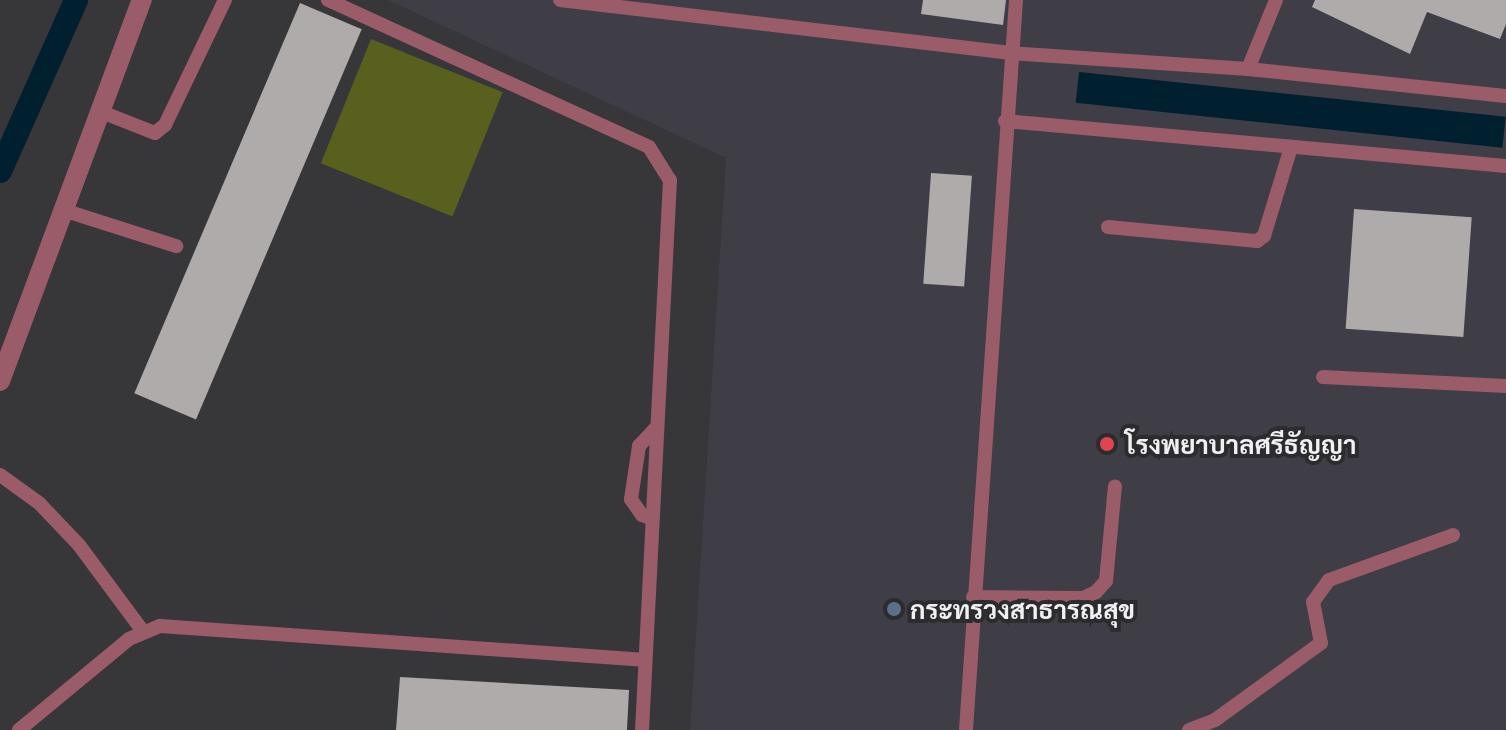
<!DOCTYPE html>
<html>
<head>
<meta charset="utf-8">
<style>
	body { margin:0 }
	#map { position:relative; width:1506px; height:730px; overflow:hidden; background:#373639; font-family:"Playfair Display",Sarabun,serif }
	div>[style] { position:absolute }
	.built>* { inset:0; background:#3f3d46 }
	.green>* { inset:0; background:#59601e; transform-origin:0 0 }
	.water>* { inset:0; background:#001f2f; transform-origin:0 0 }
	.canal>* { height:24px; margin:-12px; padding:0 12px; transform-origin:12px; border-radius:12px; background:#001f2f }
	.building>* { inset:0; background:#afabaa; transform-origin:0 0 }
	.lane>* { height:14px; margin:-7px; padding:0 7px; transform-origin:7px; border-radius:7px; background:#9a5c69 }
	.street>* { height:20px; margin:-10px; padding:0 10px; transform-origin:10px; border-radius:10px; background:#9a5c69 }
	.dots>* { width:22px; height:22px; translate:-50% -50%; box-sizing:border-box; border:4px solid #2c2c2f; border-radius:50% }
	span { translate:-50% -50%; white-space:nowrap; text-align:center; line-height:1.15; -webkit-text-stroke:8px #2c2c2f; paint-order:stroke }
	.poi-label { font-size:26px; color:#f0eff1; font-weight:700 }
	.left { translate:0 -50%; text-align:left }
</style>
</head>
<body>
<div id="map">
	<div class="built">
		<div style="clip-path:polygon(388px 0,1506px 0,1506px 730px,690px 730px,726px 158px)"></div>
	</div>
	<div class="green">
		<div style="left:371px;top:39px;width:142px;height:134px;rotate:22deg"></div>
	</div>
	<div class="water">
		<div style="left:1079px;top:72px;width:429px;height:31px;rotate:6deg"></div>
	</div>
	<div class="canal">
		<div style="left:0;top:171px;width:187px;rotate:-66deg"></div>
	</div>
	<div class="building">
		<div style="clip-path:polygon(923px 0,1006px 0,1003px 25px,921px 14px)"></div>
		<div style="clip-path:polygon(1315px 0,1506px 0,1506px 24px,1500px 39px,1427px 12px,1410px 54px,1312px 7px)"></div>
		<div style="left:300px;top:3px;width:67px;height:424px;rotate:23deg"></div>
		<div style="left:931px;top:173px;width:41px;height:111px;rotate:4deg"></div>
		<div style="left:1354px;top:209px;width:118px;height:120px;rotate:4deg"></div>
		<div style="clip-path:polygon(400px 677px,629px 690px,627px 730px,396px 730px)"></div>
	</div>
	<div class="lane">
		<div style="left:328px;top:0;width:353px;rotate:24.6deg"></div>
		<div style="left:649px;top:147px;width:39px;rotate:58deg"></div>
		<div style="left:670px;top:180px;width:551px;rotate:92.91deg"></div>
		<div style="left:560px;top:0;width:452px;rotate:6.7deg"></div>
		<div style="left:1009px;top:53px;width:240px;rotate:3.8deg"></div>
		<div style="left:1248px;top:69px;width:259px;rotate:6deg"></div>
		<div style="left:1248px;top:69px;width:74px;rotate:-67.9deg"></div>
		<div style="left:99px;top:111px;width:60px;rotate:21.4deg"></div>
		<div style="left:155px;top:133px;width:13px;rotate:-39deg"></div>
		<div style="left:165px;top:125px;width:139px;rotate:-64.4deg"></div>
		<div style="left:1005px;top:121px;width:503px;rotate:5.13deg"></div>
		<div style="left:63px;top:210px;width:119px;rotate:17.7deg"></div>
		<div style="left:1108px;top:227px;width:150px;rotate:5.4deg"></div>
		<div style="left:1257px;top:241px;width:9px;rotate:-36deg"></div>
		<div style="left:1264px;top:236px;width:93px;rotate:-73.1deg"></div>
		<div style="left:1323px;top:377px;width:183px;rotate:2.8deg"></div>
		<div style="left:0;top:475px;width:48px;rotate:35.7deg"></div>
		<div style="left:39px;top:503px;width:58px;rotate:46.4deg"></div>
		<div style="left:79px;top:545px;width:106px;rotate:53.5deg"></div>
		<div style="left:652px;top:519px;width:11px;rotate:-158deg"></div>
		<div style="left:642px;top:515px;width:19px;rotate:-125deg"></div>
		<div style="left:631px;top:499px;width:54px;rotate:-81.4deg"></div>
		<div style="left:639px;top:446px;width:26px;rotate:-47deg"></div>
		<div style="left:973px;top:597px;width:110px;rotate:0.5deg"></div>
		<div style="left:1083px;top:598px;width:14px;rotate:-25deg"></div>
		<div style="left:1096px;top:592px;width:15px;rotate:-48deg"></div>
		<div style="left:1106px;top:581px;width:95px;rotate:-84.6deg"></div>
		<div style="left:19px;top:730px;width:143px;rotate:-39.6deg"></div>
		<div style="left:129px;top:639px;width:34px;rotate:-23deg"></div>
		<div style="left:160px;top:626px;width:484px;rotate:4deg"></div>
		<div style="left:966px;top:730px;width:732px;rotate:-86.08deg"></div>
		<div style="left:1189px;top:730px;width:28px;rotate:-21deg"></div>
		<div style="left:1215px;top:720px;width:131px;rotate:-36deg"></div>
		<div style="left:1321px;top:643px;width:42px;rotate:-101deg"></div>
		<div style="left:1313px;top:602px;width:27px;rotate:-54deg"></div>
		<div style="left:1329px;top:580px;width:132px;rotate:-19.9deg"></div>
	</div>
	<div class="street">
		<div style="left:0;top:381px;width:407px;rotate:-69.6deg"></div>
	</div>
	<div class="dots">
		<div style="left:1107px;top:444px;background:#e0444e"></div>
		<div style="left:894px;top:609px;background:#5c6f8a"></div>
	</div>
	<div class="poi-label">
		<span class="left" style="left:1125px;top:444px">โรงพยาบาลศรีธัญญา</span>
		<span class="left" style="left:910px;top:609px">กระทรวงสาธารณสุข</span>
	</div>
</div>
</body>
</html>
